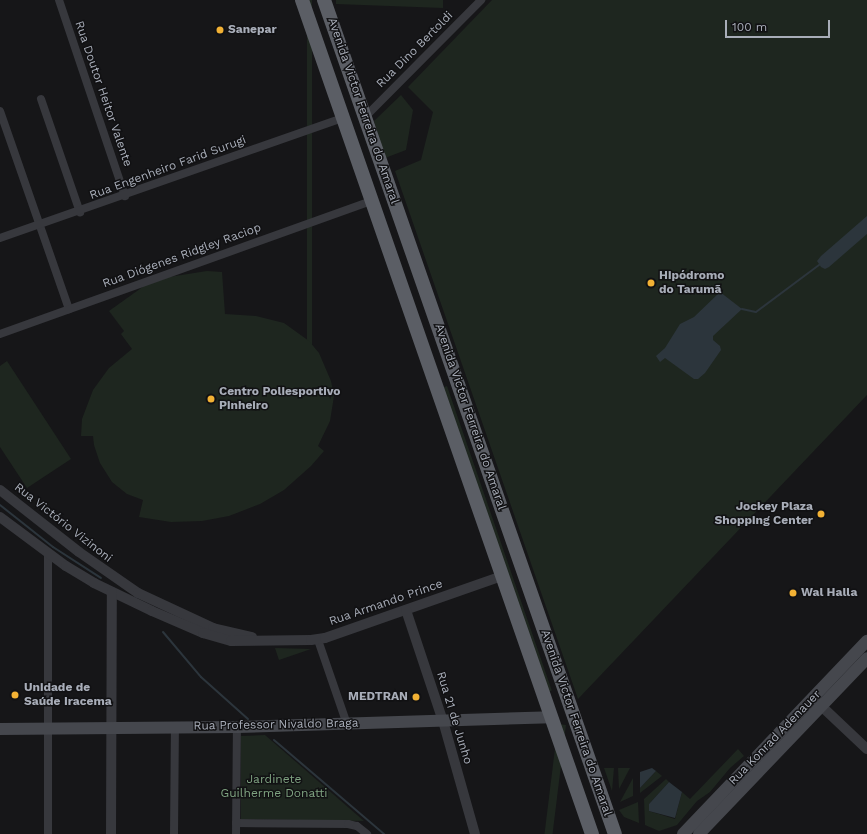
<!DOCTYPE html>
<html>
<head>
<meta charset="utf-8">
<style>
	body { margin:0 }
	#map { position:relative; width:867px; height:834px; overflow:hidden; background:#161618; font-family:"Work Sans",sans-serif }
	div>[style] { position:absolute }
	.green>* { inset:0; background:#1e261f; transform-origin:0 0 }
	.water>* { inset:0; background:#2c353c }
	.stream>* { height:2px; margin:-1px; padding:0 1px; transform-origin:1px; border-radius:1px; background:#2c353c }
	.minor>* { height:8px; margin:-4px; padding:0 4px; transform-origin:4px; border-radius:4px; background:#37383d }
	.tertiary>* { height:10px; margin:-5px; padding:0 5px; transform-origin:5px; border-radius:5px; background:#37383d }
	.secondary>* { height:12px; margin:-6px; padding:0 6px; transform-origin:6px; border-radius:6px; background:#45474d }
	.trunk>* { height:14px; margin:-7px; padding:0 7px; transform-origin:7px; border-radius:7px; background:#5b5e65 }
	.dots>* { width:11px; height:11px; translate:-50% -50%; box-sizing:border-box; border:2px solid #111113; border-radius:50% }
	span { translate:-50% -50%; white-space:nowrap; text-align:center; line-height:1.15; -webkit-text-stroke:3px #111113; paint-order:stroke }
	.poi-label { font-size:12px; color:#a8adb8; font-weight:700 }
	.left { translate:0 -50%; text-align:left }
	.right { translate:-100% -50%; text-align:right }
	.street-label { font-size:12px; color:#a8adb8 }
	.park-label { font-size:12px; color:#7fa381 }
	.scale { position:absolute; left:725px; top:20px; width:105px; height:18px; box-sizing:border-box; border:2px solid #a8adb8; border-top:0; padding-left:5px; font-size:12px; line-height:14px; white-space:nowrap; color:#a8adb8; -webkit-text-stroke:3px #111113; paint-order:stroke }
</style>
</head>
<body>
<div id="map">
	<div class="green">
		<div style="left:307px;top:0;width:5px;height:374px"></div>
		<div style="clip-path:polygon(336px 0,443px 0,443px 8px,336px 4px)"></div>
		<div style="clip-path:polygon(492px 0,867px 0,867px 395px,578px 699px,395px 171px,421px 160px,433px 112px,408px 87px)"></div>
		<div style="clip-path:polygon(401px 95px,413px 110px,406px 150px,385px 158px,374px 121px)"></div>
		<div style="clip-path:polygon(207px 271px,222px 272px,225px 314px,256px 316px,284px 323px,309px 341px,319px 353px,331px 381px,334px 396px,330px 421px,318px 446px,324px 451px,311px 466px,284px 490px,260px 504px,229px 516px,202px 521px,171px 522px,139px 517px,143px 500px,127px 494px,112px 482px,100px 463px,94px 445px,93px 436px,81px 436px,82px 419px,93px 390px,109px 368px,132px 349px,121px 334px,124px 331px,109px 311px,144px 286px,169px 277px)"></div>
		<div style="clip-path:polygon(7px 361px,71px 459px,27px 488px,0 447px,0 366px)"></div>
		<div style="left:447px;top:386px;width:322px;height:7px;rotate:71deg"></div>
		<div style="clip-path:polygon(275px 648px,311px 649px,279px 660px)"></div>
		<div style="left:558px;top:724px;width:8px;height:117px;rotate:7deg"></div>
		<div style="clip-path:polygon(265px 735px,364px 821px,241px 819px,241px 736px)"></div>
		<div style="clip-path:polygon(738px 749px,744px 756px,730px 768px,710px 792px,697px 801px,677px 825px,659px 831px,645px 825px,644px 799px,666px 779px,669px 782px,649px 804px,649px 811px,675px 819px,682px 792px,690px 799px)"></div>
		<div style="clip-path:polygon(604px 768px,614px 768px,612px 791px)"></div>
		<div style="clip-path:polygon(618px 768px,630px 768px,619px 789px)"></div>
		<div style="clip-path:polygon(656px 771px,662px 776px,640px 793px,640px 788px)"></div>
		<div style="clip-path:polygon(633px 778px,633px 796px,620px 802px)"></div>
		<div style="clip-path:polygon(638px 802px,639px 823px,624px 817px,619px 810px)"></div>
	</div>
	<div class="water">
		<div style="clip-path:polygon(867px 216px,867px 234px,829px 267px,825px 269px,821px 267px,817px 261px,821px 256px)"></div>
		<div style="clip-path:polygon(720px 292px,742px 309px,713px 336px,713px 340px,720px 346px,721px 350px,705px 373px,698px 379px,694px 379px,665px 358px,660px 362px,656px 356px,665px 348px,680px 324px,694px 317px)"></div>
		<div style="clip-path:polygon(652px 768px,656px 771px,640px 788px,640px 772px)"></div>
		<div style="clip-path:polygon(669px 782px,682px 792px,675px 818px,649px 811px,649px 804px)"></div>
	</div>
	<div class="stream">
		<div style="left:742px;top:309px;width:14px;rotate:12deg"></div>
		<div style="left:756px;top:312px;width:79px;rotate:-36.7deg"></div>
		<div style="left:0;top:505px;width:68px;rotate:38.4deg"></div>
		<div style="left:53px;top:547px;width:57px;rotate:32.9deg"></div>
		<div style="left:163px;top:632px;width:59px;rotate:49.8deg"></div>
		<div style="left:201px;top:677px;width:63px;rotate:41.8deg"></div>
		<div style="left:274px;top:740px;width:145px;rotate:40.5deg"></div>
	</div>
	<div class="minor">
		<div style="left:59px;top:0;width:207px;rotate:71.4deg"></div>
		<div style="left:41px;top:99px;width:120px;rotate:71deg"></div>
		<div style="left:0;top:111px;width:210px;rotate:70.8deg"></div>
		<div style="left:365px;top:117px;width:165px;rotate:-45.2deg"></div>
		<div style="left:0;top:238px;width:363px;rotate:-19.3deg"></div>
		<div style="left:0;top:334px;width:395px;rotate:-19.7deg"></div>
		<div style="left:318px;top:640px;width:89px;rotate:71deg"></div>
		<div style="left:236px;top:823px;width:112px;rotate:0.5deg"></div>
		<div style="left:348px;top:824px;width:9px;rotate:13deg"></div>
		<div style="left:357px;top:826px;width:13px;rotate:39deg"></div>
		<div style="left:48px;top:834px;width:281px;rotate:-90deg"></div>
		<div style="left:174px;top:834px;width:107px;rotate:-89.5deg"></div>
		<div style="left:236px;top:834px;width:107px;rotate:-89.5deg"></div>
	</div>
	<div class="tertiary">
		<div style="left:0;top:490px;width:100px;rotate:38.1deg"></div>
		<div style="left:79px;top:552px;width:72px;rotate:34.8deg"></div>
		<div style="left:138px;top:593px;width:83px;rotate:25deg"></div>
		<div style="left:213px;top:628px;width:40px;rotate:13deg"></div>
		<div style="left:0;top:517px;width:82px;rotate:36.6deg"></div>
		<div style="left:66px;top:566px;width:33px;rotate:31deg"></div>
		<div style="left:94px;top:583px;width:64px;rotate:25.8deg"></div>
		<div style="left:152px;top:611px;width:56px;rotate:23.3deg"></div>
		<div style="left:203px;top:633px;width:29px;rotate:16deg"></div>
		<div style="left:231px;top:641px;width:80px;rotate:-0.7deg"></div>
		<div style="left:311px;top:640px;width:14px;rotate:-8deg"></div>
		<div style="left:325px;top:638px;width:188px;rotate:-19.3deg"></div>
		<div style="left:406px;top:610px;width:117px;rotate:71.6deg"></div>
		<div style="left:443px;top:721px;width:117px;rotate:74.2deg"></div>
		<div style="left:816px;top:701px;width:70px;rotate:43.3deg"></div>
		<div style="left:111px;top:834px;width:242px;rotate:-89.8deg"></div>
	</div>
	<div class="secondary">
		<div style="left:0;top:729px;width:237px;rotate:-0.5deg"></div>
		<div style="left:237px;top:727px;width:314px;rotate:-1.8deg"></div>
		<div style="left:683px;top:834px;width:267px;rotate:-46.4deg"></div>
		<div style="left:699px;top:834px;width:243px;rotate:-46.3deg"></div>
	</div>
	<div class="trunk">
		<div style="left:302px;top:0;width:883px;rotate:70.83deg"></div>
		<div style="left:324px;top:0;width:883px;rotate:70.77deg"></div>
	</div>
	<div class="dots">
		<div style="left:220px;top:30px;background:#f2b134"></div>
		<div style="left:651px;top:283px;background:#f2b134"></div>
		<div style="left:211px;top:399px;background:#f2b134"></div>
		<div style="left:821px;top:514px;background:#f2b134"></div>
		<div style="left:793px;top:593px;background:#f2b134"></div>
		<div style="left:15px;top:695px;background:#f2b134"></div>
		<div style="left:416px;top:697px;background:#f2b134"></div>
	</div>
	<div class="poi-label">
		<span class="left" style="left:228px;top:30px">Sanepar</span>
		<span class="left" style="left:659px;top:283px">Hipódromo<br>do Tarumã</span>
		<span class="left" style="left:219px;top:399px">Centro Poliesportivo<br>Pinheiro</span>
		<span class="right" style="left:813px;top:514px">Jockey Plaza<br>Shopping Center</span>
		<span class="left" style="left:801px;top:593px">Wal Halla</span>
		<span class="left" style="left:24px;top:695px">Unidade de<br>Saúde Iracema</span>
		<span class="right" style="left:408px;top:697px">MEDTRAN</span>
	</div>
	<div class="street-label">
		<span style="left:415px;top:50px;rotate:-45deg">Rua Dino Bertoldi</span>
		<span style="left:103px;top:94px;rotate:71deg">Rua Doutor Heitor Valente</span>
		<span style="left:363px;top:111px;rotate:71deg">Avenida Victor Ferreira do Amaral</span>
		<span style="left:168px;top:168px;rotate:-20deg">Rua Engenheiro Farid Surugi</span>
		<span style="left:182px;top:256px;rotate:-20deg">Rua Diógenes Ridgley Raciop</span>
		<span style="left:470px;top:417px;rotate:71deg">Avenida Victor Ferreira do Amaral</span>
		<span style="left:63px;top:523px;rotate:38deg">Rua Victório Vizinoni</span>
		<span style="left:386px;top:603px;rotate:-19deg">Rua Armando Prince</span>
		<span style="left:454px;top:718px;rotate:73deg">Rua 21 de Junho</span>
		<span style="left:576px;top:723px;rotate:71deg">Avenida Victor Ferreira do Amaral</span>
		<span style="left:276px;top:725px;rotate:-1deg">Rua Professor Nivaldo Braga</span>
		<span style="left:775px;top:738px;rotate:-46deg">Rua Konrad Adenauer</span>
	</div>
	<div class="park-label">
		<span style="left:274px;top:787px">Jardinete<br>Guilherme Donatti</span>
	</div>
	<div class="scale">100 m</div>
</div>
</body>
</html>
